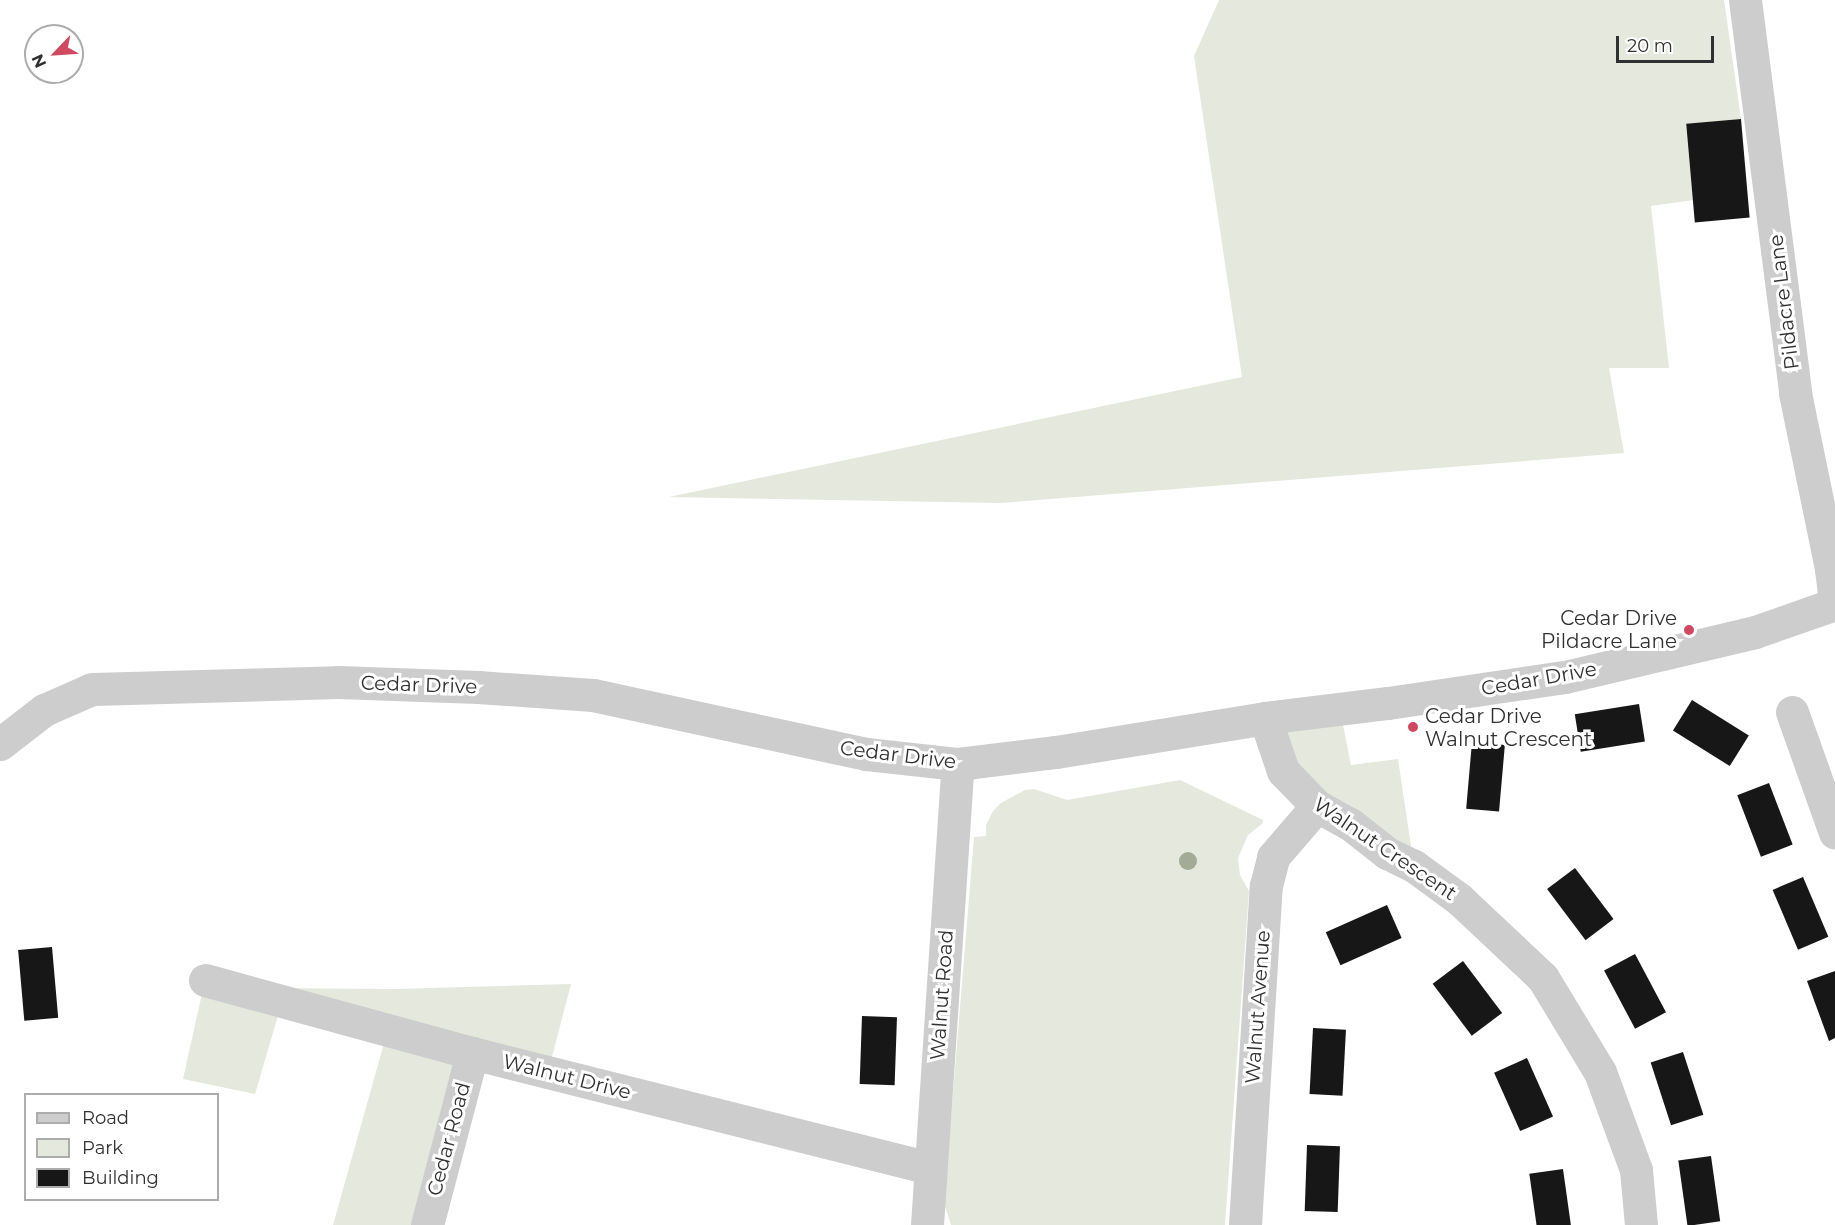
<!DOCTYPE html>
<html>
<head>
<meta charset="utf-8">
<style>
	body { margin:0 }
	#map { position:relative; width:1835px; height:1225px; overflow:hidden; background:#fff; font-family:Montserrat,sans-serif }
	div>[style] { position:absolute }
	.green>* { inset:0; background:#e4e8dd }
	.building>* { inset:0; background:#171717; transform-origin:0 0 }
	.minor>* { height:33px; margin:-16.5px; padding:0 16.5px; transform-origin:16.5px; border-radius:16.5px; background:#cdcdcd }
	.trees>* { width:18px; height:18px; margin:-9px; border-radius:50%; background:#a3ab97 }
	.dots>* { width:16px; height:16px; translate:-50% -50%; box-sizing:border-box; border:3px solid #fff; border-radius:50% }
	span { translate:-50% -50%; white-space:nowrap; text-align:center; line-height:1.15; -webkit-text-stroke:6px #fff; paint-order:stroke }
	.street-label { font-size:20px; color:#303030 }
	.poi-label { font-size:20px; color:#303030 }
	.right { translate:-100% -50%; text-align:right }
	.left { translate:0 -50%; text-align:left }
	.legend { position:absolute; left:24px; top:1093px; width:195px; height:108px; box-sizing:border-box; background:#fff; border:2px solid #acacac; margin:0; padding:8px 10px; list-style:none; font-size:18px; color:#303030 }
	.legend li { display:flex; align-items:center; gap:12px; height:30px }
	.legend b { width:30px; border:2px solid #acacac }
	.north { position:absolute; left:24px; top:24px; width:60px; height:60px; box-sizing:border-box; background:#fff; border:2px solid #acacac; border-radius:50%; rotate:245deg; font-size:16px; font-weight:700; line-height:24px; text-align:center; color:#303030 }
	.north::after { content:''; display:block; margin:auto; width:21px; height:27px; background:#d04960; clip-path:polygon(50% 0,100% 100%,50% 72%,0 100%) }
	.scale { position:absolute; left:1616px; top:36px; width:98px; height:27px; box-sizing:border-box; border:3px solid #303030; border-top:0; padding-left:8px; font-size:18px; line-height:21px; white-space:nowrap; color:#303030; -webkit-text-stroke:4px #fff; paint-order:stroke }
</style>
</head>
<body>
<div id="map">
	<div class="green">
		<div style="clip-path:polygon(1219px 0,1724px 0,1741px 119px,1686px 124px,1693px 200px,1651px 206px,1669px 368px,1609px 368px,1624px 453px,1002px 503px,669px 497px,1242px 377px,1194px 56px)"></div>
		<div style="clip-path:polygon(1340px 710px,1351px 765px,1398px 759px,1414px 866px,1317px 806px,1265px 718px)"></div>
		<div style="clip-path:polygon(1180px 780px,1263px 820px,1262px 824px,1248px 835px,1238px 858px,1240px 875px,1249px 891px,1225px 1225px,951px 1225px,944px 1203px,974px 837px,986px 836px,986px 825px,993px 811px,1001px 803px,1025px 790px,1034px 789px,1067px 800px)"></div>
		<div style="clip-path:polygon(205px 980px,236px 988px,396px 989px,571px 984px,548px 1072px,473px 1053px,427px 1225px,333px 1225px,388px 1029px,282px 1002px,255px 1094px,183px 1079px)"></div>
	</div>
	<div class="building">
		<div style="left:1741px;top:119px;width:99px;height:55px;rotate:85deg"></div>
		<div style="left:1692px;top:700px;width:67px;height:36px;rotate:32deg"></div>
		<div style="left:1639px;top:704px;width:38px;height:65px;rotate:81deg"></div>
		<div style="left:1472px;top:742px;width:33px;height:67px;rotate:5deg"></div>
		<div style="left:1769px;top:783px;width:66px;height:34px;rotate:69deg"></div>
		<div style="left:1575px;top:868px;width:64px;height:35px;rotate:53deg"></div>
		<div style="left:1803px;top:877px;width:65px;height:33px;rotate:67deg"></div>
		<div style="left:1387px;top:905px;width:36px;height:67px;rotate:66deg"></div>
		<div style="left:52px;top:947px;width:71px;height:34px;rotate:85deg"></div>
		<div style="left:1635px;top:954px;width:66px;height:35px;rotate:62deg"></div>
		<div style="left:1463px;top:961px;width:65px;height:38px;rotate:53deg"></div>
		<div style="clip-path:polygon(1835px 971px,1835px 1038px,1829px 1041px,1807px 981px)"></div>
		<div style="left:862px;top:1016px;width:35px;height:68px;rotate:2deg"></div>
		<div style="left:1313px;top:1028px;width:33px;height:66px;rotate:3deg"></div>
		<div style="left:1683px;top:1052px;width:66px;height:34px;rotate:72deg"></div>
		<div style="left:1527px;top:1058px;width:64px;height:36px;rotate:66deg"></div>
		<div style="left:1307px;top:1145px;width:33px;height:66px;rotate:2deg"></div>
		<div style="left:1711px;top:1156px;width:66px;height:33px;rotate:82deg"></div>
		<div style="left:1563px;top:1169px;width:57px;height:34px;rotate:82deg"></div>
	</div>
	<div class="minor">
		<div style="left:1745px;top:0;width:396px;rotate:82.7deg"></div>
		<div style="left:1795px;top:393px;width:180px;rotate:78.4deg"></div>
		<div style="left:1831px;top:569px;width:34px;rotate:83deg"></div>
		<div style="left:1792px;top:712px;width:128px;rotate:70.4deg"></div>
		<div style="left:1265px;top:718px;width:56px;rotate:71.2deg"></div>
		<div style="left:1283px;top:771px;width:49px;rotate:45.8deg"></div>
		<div style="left:1317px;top:806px;width:38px;rotate:29deg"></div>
		<div style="left:1350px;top:824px;width:47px;rotate:38.1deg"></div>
		<div style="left:1387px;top:853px;width:30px;rotate:26deg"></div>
		<div style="left:1414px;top:866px;width:56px;rotate:36.3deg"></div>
		<div style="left:1459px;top:899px;width:115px;rotate:43.2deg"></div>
		<div style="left:1543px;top:978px;width:110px;rotate:58.8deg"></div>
		<div style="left:1600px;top:1072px;width:104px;rotate:69.8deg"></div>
		<div style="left:1636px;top:1170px;width:55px;rotate:84.8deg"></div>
		<div style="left:0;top:744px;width:56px;rotate:-37.7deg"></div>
		<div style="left:44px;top:710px;width:52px;rotate:-23.6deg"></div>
		<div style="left:92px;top:689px;width:246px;rotate:-1.6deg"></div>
		<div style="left:338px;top:682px;width:140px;rotate:2deg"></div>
		<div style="left:478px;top:687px;width:115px;rotate:4deg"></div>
		<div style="left:593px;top:695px;width:279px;rotate:12.2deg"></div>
		<div style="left:866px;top:754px;width:93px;rotate:6.2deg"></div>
		<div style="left:958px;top:764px;width:99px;rotate:-7deg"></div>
		<div style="left:1056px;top:752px;width:212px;rotate:-9.2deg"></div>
		<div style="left:1265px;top:718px;width:124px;rotate:-7deg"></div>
		<div style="left:1388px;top:703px;width:179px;rotate:-8.4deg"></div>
		<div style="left:1565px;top:677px;width:195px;rotate:-13.3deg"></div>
		<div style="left:1755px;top:632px;width:85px;rotate:-19.3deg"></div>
		<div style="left:205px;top:980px;width:277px;rotate:15.3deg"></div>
		<div style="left:472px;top:1053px;width:472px;rotate:14.1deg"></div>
		<div style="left:427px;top:1225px;width:178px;rotate:-75.3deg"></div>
		<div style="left:927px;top:1225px;width:462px;rotate:-86.2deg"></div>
		<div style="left:1245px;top:1225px;width:340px;rotate:-86.5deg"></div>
		<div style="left:1266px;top:886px;width:30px;rotate:-76deg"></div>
		<div style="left:1273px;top:857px;width:67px;rotate:-49.2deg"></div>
	</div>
	<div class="trees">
		<div style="left:1188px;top:861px"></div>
	</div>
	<div class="dots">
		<div style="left:1689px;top:630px;background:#d04960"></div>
		<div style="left:1413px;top:727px;background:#d04960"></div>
	</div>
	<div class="street-label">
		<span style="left:1784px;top:302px;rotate:-97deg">Pildacre Lane</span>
		<span style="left:1539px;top:679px;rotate:-10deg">Cedar Drive</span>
		<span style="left:419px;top:685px;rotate:2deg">Cedar Drive</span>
		<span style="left:898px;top:755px;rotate:7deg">Cedar Drive</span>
		<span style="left:1385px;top:849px;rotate:34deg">Walnut Crescent</span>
		<span style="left:942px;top:995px;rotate:-86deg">Walnut Road</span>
		<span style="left:1258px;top:1007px;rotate:-86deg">Walnut Avenue</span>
		<span style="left:567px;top:1077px;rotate:14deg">Walnut Drive</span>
		<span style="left:449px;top:1139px;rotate:-75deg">Cedar Road</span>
	</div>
	<div class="poi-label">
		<span class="right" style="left:1677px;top:630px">Cedar Drive<br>Pildacre Lane</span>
		<span class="left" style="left:1425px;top:728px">Cedar Drive<br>Walnut Crescent</span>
	</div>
	<ul class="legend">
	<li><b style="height:8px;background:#cdcdcd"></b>Road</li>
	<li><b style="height:16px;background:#e4e8dd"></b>Park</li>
	<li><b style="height:16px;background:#171717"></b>Building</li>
	</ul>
	<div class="north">N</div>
	<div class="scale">20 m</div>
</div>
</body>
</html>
